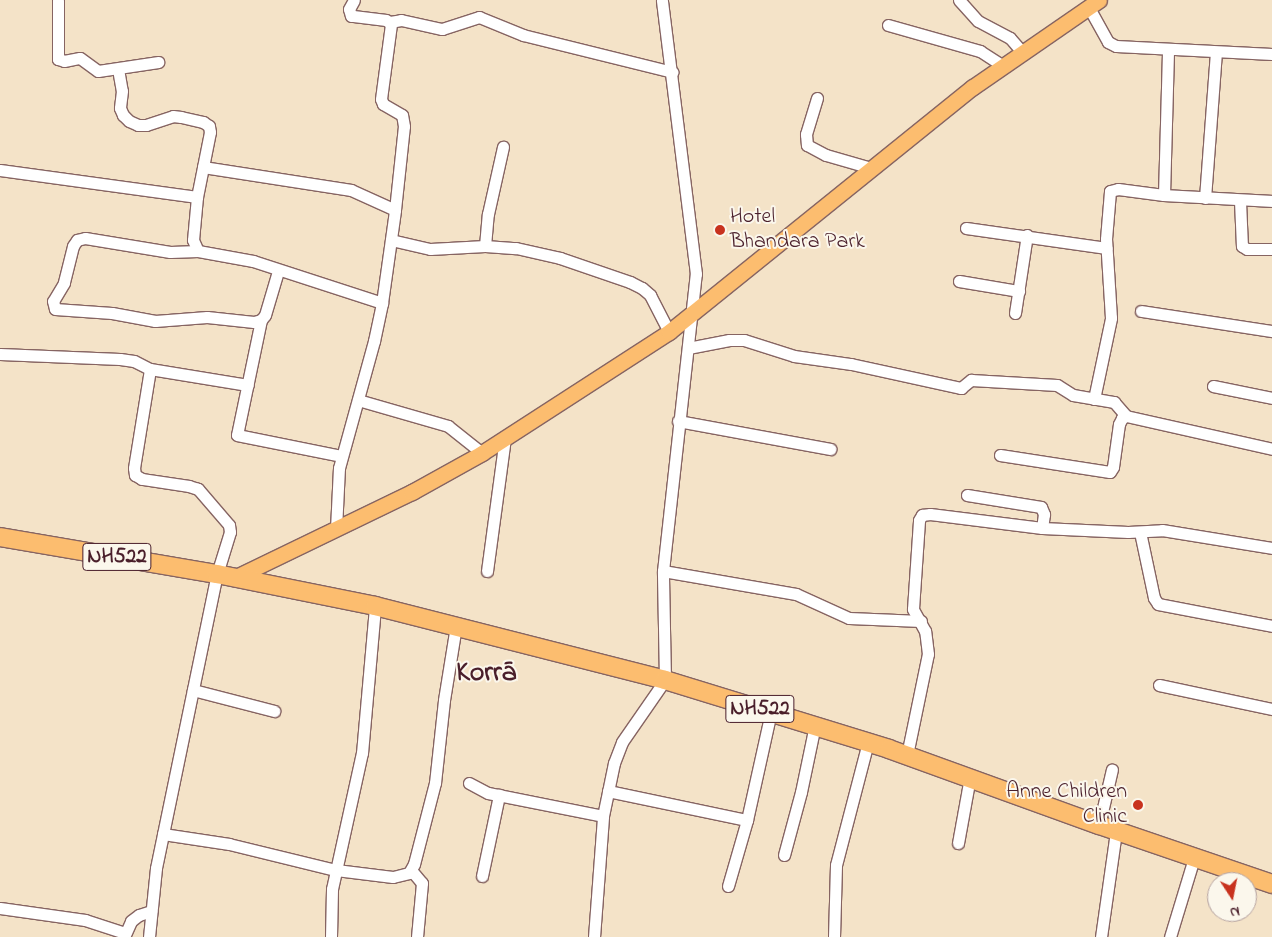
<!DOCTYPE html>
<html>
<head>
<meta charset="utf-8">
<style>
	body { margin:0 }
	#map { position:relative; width:1272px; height:937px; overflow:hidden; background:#f4e3c8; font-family:"Indie Flower",sans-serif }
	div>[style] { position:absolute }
	.roads { filter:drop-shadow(1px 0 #866462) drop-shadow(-1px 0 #866462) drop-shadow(0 1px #866462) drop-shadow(0 -1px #866462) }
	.minor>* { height:11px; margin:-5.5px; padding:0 5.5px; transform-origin:5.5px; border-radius:5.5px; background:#fff }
	.major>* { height:15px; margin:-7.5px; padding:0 7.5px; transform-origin:7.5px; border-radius:7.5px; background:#fcbd6f }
	.highway>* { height:18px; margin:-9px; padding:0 9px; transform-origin:9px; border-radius:9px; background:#fcbd6f }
	.dots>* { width:14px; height:14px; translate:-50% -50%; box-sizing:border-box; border:2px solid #fbf7ec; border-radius:50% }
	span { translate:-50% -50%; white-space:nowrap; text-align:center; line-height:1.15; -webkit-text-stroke:4px #fbf7ec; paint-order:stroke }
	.shield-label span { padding:1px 4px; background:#fbf7ec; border:1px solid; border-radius:4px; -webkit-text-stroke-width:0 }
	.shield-label { font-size:21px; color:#4a1f2b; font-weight:700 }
	.poi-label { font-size:22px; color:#4a1f2b }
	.left { translate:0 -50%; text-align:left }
	.right { translate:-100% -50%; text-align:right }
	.district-label { font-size:28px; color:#4a1f2b; font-weight:700 }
	.north { position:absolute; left:1207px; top:872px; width:50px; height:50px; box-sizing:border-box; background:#fbf7ec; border:1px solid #b4a19f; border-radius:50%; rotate:169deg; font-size:14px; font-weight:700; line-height:20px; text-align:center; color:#4a1f2b }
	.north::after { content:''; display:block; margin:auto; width:18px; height:22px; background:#c8321e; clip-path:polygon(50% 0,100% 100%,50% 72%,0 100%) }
</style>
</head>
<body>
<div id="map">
	<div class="roads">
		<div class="minor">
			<div style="left:58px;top:0;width:59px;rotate:90deg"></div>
			<div style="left:58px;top:59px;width:6px;rotate:18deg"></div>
			<div style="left:64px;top:61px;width:16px;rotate:-11deg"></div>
			<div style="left:80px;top:58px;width:22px;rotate:36deg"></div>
			<div style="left:98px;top:71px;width:61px;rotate:-8.5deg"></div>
			<div style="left:959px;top:0;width:28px;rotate:48deg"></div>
			<div style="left:978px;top:21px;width:36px;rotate:28deg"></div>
			<div style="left:1010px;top:38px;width:18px;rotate:49deg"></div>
			<div style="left:1088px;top:6px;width:41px;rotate:60.9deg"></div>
			<div style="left:1108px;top:42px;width:9px;rotate:27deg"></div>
			<div style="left:1116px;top:46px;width:156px;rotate:2.9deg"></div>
			<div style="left:390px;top:22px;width:11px;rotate:-10deg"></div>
			<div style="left:401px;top:20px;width:42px;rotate:12.4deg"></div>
			<div style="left:442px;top:29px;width:39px;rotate:-18deg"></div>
			<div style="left:479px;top:17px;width:48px;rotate:22.2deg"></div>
			<div style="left:523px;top:35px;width:154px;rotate:13.9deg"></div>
			<div style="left:888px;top:25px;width:96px;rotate:15.8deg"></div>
			<div style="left:980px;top:51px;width:27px;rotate:33deg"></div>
			<div style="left:118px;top:69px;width:22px;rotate:80deg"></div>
			<div style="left:122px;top:91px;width:17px;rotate:97deg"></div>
			<div style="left:120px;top:108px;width:8px;rotate:67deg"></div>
			<div style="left:123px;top:115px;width:8px;rotate:45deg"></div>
			<div style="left:129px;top:121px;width:10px;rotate:24deg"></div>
			<div style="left:138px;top:125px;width:8px"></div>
			<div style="left:146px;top:125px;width:28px;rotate:-18deg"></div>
			<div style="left:173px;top:116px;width:8px;rotate:7deg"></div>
			<div style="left:181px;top:117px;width:23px;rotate:13deg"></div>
			<div style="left:203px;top:122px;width:7px;rotate:34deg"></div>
			<div style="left:209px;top:126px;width:6px;rotate:81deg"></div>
			<div style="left:210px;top:132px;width:66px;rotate:101.3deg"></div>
			<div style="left:197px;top:197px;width:43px;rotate:95.3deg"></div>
			<div style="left:193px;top:240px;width:12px;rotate:66deg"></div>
			<div style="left:198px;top:251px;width:56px;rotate:10.3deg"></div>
			<div style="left:253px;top:261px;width:136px;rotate:18deg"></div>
			<div style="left:817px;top:98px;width:38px;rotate:107deg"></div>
			<div style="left:806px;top:134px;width:11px;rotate:85deg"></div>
			<div style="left:807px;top:145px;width:21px;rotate:28deg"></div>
			<div style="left:826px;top:155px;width:47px;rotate:16.1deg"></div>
			<div style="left:203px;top:167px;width:150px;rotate:8.8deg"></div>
			<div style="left:351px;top:190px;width:48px;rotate:24.4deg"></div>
			<div style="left:0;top:170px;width:199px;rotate:7.8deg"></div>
			<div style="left:1164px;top:195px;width:145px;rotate:-88.4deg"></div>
			<div style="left:1205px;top:198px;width:146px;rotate:-85.7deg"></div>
			<div style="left:1240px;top:201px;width:45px;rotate:87.5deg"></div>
			<div style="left:1242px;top:246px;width:6px;rotate:31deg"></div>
			<div style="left:1247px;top:249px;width:25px"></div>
			<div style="left:966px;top:228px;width:142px;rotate:8.1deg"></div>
			<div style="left:391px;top:240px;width:40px;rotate:13deg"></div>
			<div style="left:430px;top:249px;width:55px;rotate:-3.1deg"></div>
			<div style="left:485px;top:246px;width:31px;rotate:4deg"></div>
			<div style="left:516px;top:248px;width:45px;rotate:12.8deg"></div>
			<div style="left:560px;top:258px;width:74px;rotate:18.9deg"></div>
			<div style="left:630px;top:282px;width:13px;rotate:27deg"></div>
			<div style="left:642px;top:288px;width:11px;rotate:41deg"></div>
			<div style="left:650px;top:295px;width:42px;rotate:62.8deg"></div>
			<div style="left:485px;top:246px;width:32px;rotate:-85deg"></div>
			<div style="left:488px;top:214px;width:69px;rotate:-77.4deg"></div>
			<div style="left:198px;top:251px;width:28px;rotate:178deg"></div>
			<div style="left:170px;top:252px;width:86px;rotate:-170.6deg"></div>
			<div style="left:85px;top:238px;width:8px;rotate:166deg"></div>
			<div style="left:77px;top:240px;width:7px;rotate:124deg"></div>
			<div style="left:73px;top:246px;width:38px;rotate:104deg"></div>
			<div style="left:64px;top:283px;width:21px;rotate:121deg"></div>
			<div style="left:53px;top:301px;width:8px;rotate:76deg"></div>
			<div style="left:55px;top:309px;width:57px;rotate:4deg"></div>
			<div style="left:112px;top:313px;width:44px;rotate:10.5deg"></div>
			<div style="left:155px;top:321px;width:52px;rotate:-4.4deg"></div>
			<div style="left:207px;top:317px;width:47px;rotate:6.1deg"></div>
			<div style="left:254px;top:322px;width:7px;rotate:-16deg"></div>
			<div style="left:261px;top:320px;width:6px;rotate:-51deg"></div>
			<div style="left:265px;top:315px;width:46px;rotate:-73.5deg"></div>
			<div style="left:959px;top:281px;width:61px;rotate:9.5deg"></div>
			<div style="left:1141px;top:311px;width:133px;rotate:8.7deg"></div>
			<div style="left:1015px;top:313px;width:79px;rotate:-81.3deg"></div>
			<div style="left:261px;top:320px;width:117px;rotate:101.8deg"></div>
			<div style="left:237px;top:435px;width:106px;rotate:11.4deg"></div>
			<div style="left:688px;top:348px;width:42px;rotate:-11deg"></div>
			<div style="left:729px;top:340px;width:15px"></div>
			<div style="left:744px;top:340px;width:52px;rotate:17.7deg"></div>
			<div style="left:794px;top:356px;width:58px;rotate:8deg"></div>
			<div style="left:851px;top:364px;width:113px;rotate:12.3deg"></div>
			<div style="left:961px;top:388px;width:13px;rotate:-39deg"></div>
			<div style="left:971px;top:380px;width:86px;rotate:3.3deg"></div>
			<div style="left:1057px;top:385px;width:19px;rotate:32deg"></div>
			<div style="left:1073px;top:395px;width:42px;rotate:9.7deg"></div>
			<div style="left:1114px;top:402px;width:18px;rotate:49deg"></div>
			<div style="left:0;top:354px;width:120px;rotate:2.4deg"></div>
			<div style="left:120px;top:359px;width:14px;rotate:8deg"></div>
			<div style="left:134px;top:361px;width:18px;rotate:27deg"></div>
			<div style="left:150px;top:369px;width:99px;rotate:9.3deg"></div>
			<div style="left:1213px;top:386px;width:60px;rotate:11.5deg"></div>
			<div style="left:1094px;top:399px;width:83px;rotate:-78.1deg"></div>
			<div style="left:1111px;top:318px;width:79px;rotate:-93.6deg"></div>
			<div style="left:1106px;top:239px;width:48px;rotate:-85.2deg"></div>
			<div style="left:1110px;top:191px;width:8px;rotate:-14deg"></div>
			<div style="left:1118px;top:189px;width:46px;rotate:7.4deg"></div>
			<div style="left:1164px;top:195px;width:108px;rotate:3.2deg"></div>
			<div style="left:358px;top:400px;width:94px;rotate:16.1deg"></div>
			<div style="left:448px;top:426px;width:43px;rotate:38.5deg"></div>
			<div style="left:678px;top:421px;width:155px;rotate:10.4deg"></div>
			<div style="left:1000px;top:455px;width:111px;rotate:8.8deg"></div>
			<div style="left:1110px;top:472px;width:6px;rotate:-59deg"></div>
			<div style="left:1113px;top:467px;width:43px;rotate:-82.1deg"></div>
			<div style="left:1119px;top:424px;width:7px;rotate:-63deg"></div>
			<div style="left:1122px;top:418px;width:4px;rotate:-27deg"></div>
			<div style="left:1126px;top:416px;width:150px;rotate:12.7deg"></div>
			<div style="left:967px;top:495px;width:75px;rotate:9.2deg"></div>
			<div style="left:1041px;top:507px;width:8px;rotate:67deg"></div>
			<div style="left:1044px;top:514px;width:14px;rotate:98deg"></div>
			<div style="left:336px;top:529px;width:61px;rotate:-87.2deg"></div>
			<div style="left:339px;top:468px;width:132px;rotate:-74.6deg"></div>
			<div style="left:374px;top:341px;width:39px;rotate:-78deg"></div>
			<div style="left:382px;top:303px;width:94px;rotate:-82deg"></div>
			<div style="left:395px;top:210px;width:84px;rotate:-83.9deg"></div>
			<div style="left:404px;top:126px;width:11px;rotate:-100deg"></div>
			<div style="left:402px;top:115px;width:22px;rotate:-150deg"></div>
			<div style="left:383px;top:104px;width:5px;rotate:-112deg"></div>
			<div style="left:381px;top:99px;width:76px;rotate:-82.4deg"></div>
			<div style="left:391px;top:24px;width:6px;rotate:-141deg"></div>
			<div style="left:386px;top:20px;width:35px;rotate:-173deg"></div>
			<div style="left:351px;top:16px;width:7px;rotate:-106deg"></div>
			<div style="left:349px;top:9px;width:10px;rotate:-61deg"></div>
			<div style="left:1140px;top:532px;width:67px;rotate:78deg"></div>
			<div style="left:1154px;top:598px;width:7px;rotate:56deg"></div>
			<div style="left:1158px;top:604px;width:116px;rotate:10.9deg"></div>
			<div style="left:487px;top:571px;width:135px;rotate:-82.3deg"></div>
			<div style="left:663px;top:571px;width:135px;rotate:9.8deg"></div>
			<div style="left:796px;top:594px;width:58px;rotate:24.4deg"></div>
			<div style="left:849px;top:618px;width:72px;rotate:2.4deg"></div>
			<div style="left:1159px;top:685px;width:116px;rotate:12deg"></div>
			<div style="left:193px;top:690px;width:84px;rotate:14.5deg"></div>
			<div style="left:907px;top:755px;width:103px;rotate:-78.3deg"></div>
			<div style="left:928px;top:654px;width:23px;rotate:-97deg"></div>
			<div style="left:925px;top:631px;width:25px;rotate:-119deg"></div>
			<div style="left:913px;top:609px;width:89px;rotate:-86.1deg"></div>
			<div style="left:919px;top:520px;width:6px;rotate:-59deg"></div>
			<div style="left:922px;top:515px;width:8px;rotate:-7deg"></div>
			<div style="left:930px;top:514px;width:113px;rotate:7.1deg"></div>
			<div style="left:1042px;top:528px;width:86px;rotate:2.7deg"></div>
			<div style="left:1128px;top:532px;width:34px;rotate:-3deg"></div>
			<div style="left:1162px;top:530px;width:111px;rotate:9.3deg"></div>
			<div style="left:469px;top:783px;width:21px;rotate:28deg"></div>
			<div style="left:488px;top:793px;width:117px;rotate:11.3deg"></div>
			<div style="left:608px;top:791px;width:142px;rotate:11.8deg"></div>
			<div style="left:1099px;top:825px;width:57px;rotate:-76.9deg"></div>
			<div style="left:163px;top:834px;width:67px;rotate:8.6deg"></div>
			<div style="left:229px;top:844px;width:110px;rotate:13.7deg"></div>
			<div style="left:336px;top:870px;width:57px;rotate:7deg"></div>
			<div style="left:393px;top:877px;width:16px;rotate:-14deg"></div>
			<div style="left:409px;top:873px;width:10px;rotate:-61deg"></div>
			<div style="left:414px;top:864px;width:84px;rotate:-75.5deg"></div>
			<div style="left:435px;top:783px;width:83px;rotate:-83.8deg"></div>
			<div style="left:444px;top:700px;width:75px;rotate:-80.8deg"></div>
			<div style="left:958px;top:843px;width:67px;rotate:-79.7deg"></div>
			<div style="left:784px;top:855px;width:65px;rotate:-74.9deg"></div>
			<div style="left:801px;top:792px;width:68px;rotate:-78.2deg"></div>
			<div style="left:411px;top:870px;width:17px;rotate:50deg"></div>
			<div style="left:422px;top:883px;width:54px;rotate:95.3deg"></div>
			<div style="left:482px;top:876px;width:83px;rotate:-78.1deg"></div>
			<div style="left:728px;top:886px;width:69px;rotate:-73.9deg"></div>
			<div style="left:747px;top:820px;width:111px;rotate:-77.5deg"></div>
			<div style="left:0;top:908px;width:86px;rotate:8deg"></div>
			<div style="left:85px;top:920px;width:42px;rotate:18deg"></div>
			<div style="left:124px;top:937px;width:17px;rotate:-66deg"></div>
			<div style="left:131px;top:921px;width:10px;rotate:-37deg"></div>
			<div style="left:139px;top:915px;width:13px;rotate:-18deg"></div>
			<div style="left:149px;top:937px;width:69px;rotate:-84.2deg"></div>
			<div style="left:156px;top:868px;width:300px;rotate:-78.3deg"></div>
			<div style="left:217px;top:574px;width:44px;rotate:-72.8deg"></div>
			<div style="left:230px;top:532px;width:7px;rotate:-98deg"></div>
			<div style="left:229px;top:525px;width:48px;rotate:-130.7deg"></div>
			<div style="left:198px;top:489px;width:9px;rotate:-162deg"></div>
			<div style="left:189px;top:486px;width:48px;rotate:-171.5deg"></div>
			<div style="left:142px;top:479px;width:8px;rotate:-150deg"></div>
			<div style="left:135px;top:475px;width:7px;rotate:-98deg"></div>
			<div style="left:134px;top:468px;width:100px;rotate:-80.8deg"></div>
			<div style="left:331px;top:937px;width:48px;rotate:-88.8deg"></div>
			<div style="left:332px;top:889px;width:139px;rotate:-77.6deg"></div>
			<div style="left:362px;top:753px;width:148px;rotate:-84.9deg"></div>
			<div style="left:594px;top:937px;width:121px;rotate:-85.7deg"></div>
			<div style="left:603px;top:816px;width:54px;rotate:-78.3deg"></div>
			<div style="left:614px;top:763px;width:22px;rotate:-69deg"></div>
			<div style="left:622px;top:742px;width:75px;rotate:-55.3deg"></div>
			<div style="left:665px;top:680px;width:109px;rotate:-91.1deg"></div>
			<div style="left:663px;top:571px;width:299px;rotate:-83.7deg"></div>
			<div style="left:696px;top:274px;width:276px;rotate:-97.1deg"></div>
			<div style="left:834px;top:937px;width:72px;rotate:-88.4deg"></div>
			<div style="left:836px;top:865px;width:127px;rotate:-75.4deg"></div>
			<div style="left:1101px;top:937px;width:107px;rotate:-81.9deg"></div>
			<div style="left:1170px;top:937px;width:83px;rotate:-73.1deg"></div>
		</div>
		<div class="major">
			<div style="left:234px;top:578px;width:198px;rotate:-25.8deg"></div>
			<div style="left:412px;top:492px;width:80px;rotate:-29.1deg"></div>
			<div style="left:482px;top:453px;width:223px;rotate:-32.9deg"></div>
			<div style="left:669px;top:332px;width:390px;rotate:-38.9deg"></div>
			<div style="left:973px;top:87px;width:153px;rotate:-34.6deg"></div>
		</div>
		<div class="highway">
			<div style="left:0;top:537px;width:220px;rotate:9.7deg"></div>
			<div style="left:217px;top:574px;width:161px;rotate:11.4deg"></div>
			<div style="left:375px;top:606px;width:299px;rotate:14.3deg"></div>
			<div style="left:665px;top:680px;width:234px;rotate:17.1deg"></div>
			<div style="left:889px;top:749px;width:223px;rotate:19.9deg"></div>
			<div style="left:1099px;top:825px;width:183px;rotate:18.8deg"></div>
		</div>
	</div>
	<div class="dots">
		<div style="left:720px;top:230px;background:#c8321e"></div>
		<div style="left:1138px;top:805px;background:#c8321e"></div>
	</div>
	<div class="shield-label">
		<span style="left:117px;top:557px">NH522</span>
		<span style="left:760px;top:709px">NH522</span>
	</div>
	<div class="poi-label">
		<span class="left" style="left:730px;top:230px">Hotel<br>Bhandara Park</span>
		<span class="right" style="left:1127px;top:805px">Anne Children<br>Clinic</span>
	</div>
	<div class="district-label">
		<span style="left:486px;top:674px">Korrā</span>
	</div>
	<div class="north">N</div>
</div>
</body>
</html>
